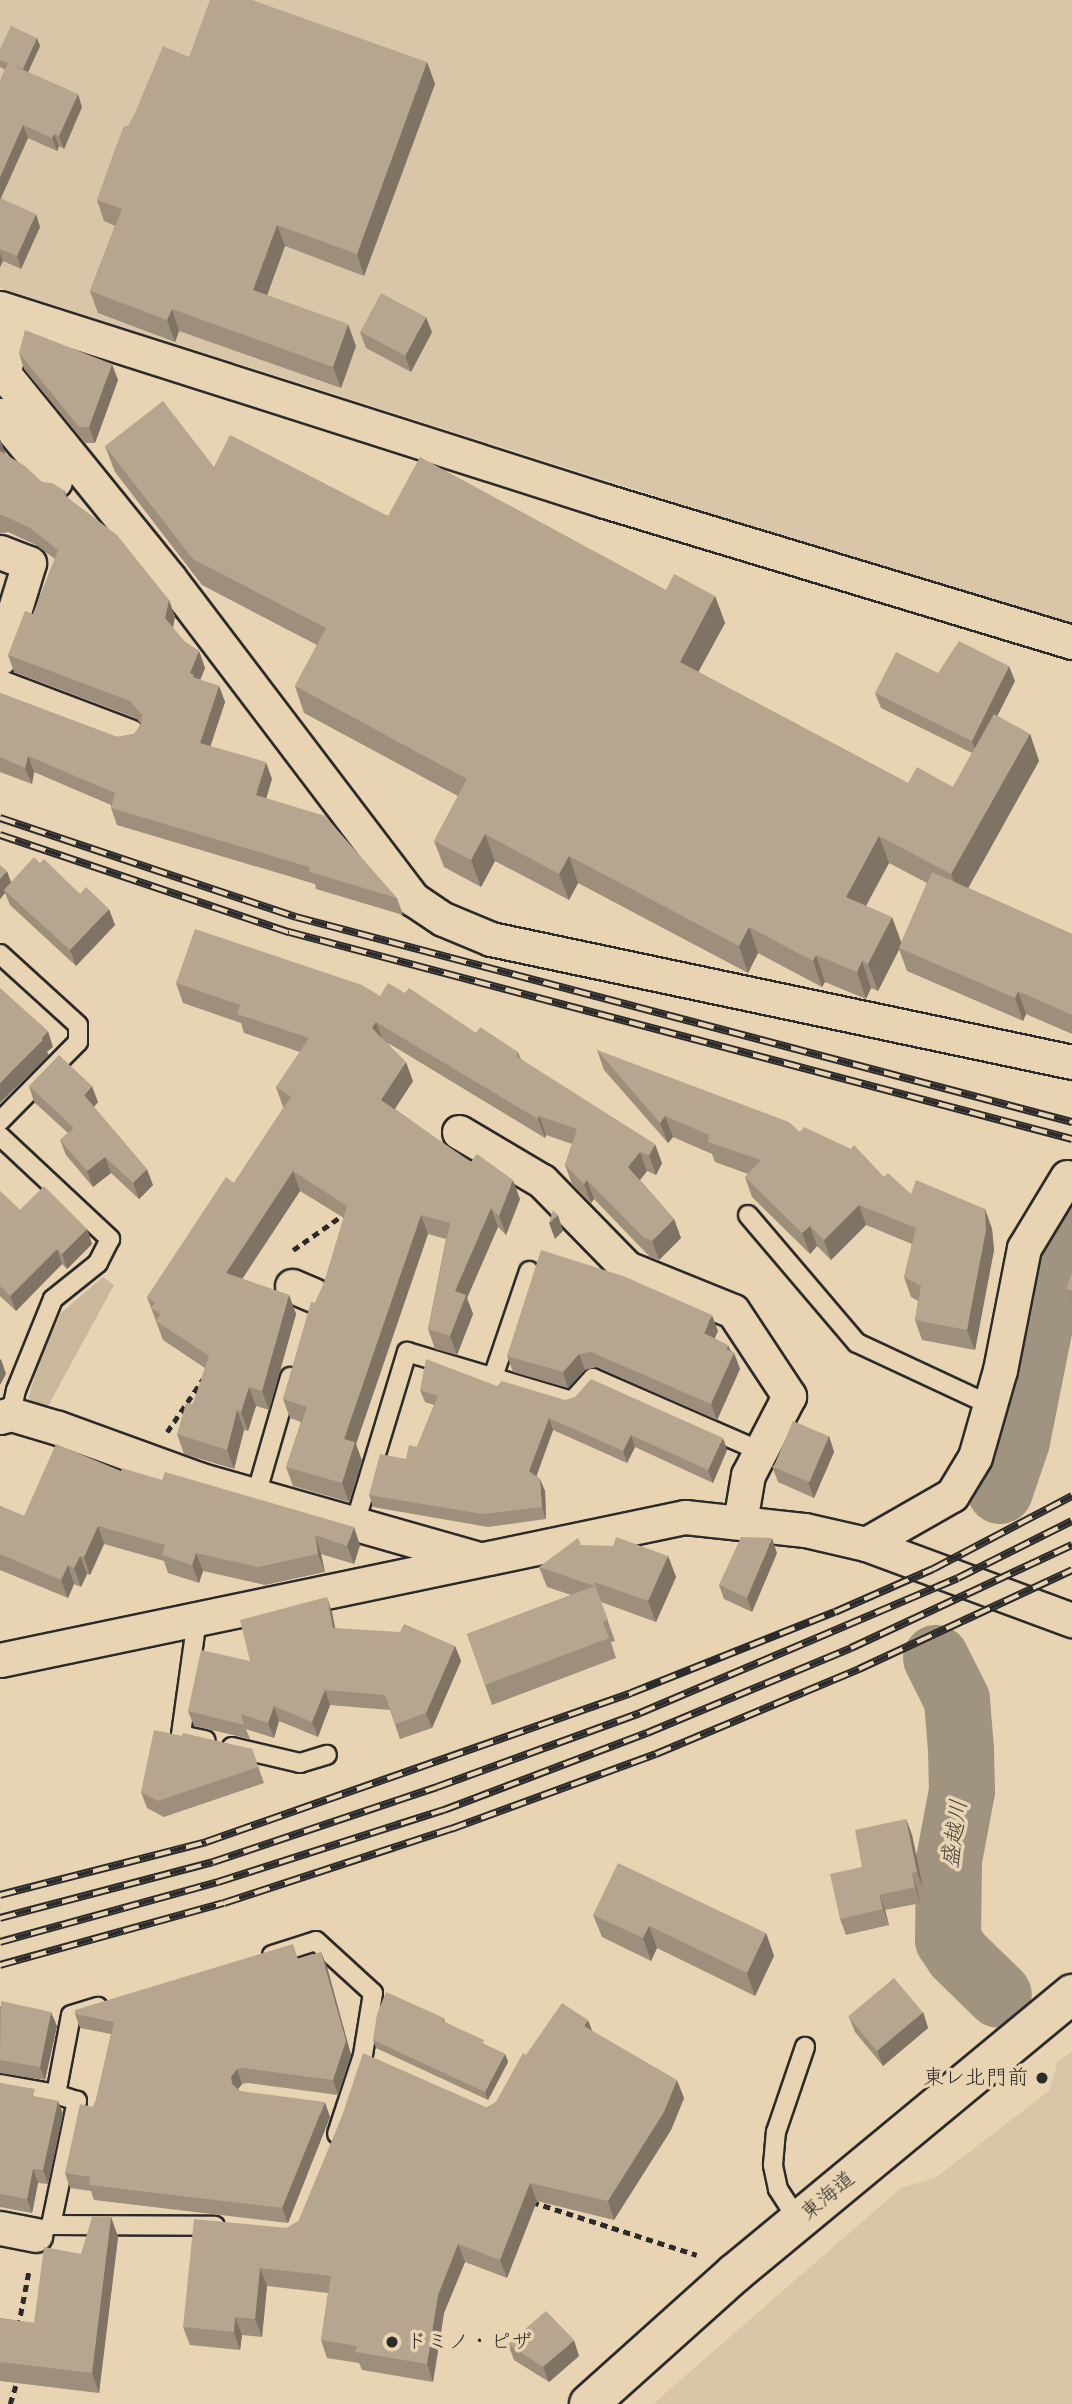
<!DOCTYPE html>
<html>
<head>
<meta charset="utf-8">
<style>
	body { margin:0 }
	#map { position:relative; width:1072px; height:2404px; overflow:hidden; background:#e8d3b2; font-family:"Balsamiq Sans","Klee One",sans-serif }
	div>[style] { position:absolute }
	.built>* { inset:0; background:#d9c6a8 }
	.green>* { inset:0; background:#c9b89c }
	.river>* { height:66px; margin:-33px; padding:0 33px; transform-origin:33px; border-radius:33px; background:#a0937f }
	.path>* { height:4.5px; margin-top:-2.25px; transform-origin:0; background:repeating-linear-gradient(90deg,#2b2b2b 0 7px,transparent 0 12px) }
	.roads { filter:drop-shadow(2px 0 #2b2b2b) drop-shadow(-2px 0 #2b2b2b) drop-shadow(0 2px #2b2b2b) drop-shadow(0 -2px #2b2b2b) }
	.lane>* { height:18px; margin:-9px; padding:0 9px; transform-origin:9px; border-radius:9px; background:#e8d3b2 }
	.street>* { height:33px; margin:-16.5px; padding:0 16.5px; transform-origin:16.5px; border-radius:16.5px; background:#e8d3b2 }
	.highway>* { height:38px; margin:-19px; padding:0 19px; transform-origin:19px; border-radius:19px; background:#e8d3b2 }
	.rail>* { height:8px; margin-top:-4px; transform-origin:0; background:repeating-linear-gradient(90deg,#e8d3b2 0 16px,#2b2b2b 0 32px); box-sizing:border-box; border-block:2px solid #2b2b2b }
	.wall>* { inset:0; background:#9d8f7b }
	.shaded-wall>* { inset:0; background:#7f7464 }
	.building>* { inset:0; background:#b6a68f; transform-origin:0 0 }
	.dots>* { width:19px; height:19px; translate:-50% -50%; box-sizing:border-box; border:4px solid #e8d3b2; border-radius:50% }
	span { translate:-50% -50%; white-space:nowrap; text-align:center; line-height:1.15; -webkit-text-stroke:7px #e8d3b2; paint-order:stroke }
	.poi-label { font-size:21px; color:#2b2b2b }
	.right { translate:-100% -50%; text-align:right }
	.left { translate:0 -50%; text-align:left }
	.street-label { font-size:21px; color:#2b2b2b }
	.water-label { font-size:23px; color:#484540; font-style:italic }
</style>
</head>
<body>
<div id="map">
	<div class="built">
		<div style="clip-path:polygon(0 0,1072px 0,1072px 628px,0 288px)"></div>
		<div style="clip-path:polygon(1072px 2051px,1072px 2404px,653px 2404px,901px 2188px,935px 2178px,1049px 2091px,1058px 2061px)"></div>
	</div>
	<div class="green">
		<div style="clip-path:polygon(103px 1277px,114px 1285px,48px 1406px,28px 1400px,39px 1361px,61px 1313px)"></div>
	</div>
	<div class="river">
		<div style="left:1000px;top:1491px;width:53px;rotate:-71.2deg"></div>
		<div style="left:1017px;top:1441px;width:184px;rotate:-78.7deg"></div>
		<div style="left:1053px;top:1261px;width:13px;rotate:-63deg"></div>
		<div style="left:1059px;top:1249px;width:16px;rotate:-38deg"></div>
		<div style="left:936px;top:1658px;width:47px;rotate:63.4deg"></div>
		<div style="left:957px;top:1700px;width:50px;rotate:85.4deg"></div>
		<div style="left:961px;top:1750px;width:41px;rotate:88.6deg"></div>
		<div style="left:962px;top:1791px;width:70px;rotate:100.7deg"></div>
		<div style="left:949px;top:1860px;width:80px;rotate:90.7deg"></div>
		<div style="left:948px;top:1940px;width:18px;rotate:56deg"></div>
		<div style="left:958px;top:1955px;width:57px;rotate:44.3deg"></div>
	</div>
	<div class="path">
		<div style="left:293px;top:1250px;width:61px;rotate:-35deg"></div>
		<div style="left:167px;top:1432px;width:64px;rotate:-55.8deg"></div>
		<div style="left:532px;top:2202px;width:173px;rotate:17.8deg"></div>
		<div style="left:18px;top:2327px;width:58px;rotate:-79.1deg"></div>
		<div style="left:10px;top:2404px;width:27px;rotate:-73deg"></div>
	</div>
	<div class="roads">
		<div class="lane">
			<div style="left:0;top:954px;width:105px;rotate:42.3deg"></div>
			<div style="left:78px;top:1025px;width:17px;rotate:90deg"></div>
			<div style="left:78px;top:1042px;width:111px;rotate:134.6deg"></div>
			<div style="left:0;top:1136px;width:151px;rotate:43.1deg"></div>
			<div style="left:110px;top:1239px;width:27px;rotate:117deg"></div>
			<div style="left:98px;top:1263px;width:58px;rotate:141.3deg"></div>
			<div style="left:53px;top:1299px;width:98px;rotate:112.1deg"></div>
			<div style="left:16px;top:1390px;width:25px;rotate:102deg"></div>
			<div style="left:748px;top:1215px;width:168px;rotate:49.6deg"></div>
			<div style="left:857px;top:1343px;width:147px;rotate:25deg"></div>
			<div style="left:493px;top:1377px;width:112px;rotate:-71.2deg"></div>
			<div style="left:256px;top:1495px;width:123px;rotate:-73.9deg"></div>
			<div style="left:355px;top:1523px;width:179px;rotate:-73.1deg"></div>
			<div style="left:407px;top:1352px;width:172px;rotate:16.5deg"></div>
			<div style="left:572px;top:1401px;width:31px;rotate:-48deg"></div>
			<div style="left:593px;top:1378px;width:182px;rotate:23.6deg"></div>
			<div style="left:197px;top:1619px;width:117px;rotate:97.9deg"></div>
			<div style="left:181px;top:1735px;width:25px;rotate:12deg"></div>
			<div style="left:232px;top:1747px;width:70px;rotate:13.2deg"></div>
			<div style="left:300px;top:1763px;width:28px;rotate:-17deg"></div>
			<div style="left:272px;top:1955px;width:46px;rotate:-17.7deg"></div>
			<div style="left:316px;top:1941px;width:77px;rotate:42.4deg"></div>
			<div style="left:373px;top:1993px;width:63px;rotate:99.2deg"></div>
			<div style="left:363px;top:2055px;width:83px;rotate:108.2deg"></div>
			<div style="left:0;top:2084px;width:57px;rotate:10.1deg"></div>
			<div style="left:798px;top:2220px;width:37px;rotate:-123deg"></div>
			<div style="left:778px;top:2189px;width:25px;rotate:-102deg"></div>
			<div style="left:773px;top:2165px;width:33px;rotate:-85deg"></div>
			<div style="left:776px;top:2132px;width:90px;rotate:-71.2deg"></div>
			<div style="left:51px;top:2225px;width:164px;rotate:0.3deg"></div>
			<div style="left:35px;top:2235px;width:19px;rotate:-32deg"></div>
			<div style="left:51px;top:2225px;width:127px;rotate:-78.2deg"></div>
			<div style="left:77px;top:2101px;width:22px;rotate:-162deg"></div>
			<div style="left:56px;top:2094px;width:80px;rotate:-79.2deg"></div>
			<div style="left:71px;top:2015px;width:28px;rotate:-17deg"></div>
		</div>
		<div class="street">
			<div style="left:0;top:308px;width:635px;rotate:17.69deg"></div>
			<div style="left:605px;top:501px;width:488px;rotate:16.8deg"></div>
			<div style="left:0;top:369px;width:270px;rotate:51deg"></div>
			<div style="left:170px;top:579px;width:402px;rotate:52.8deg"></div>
			<div style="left:413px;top:899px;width:36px;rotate:34deg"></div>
			<div style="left:443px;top:919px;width:52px;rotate:22.6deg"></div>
			<div style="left:491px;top:939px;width:594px;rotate:11.95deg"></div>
			<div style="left:3px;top:373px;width:60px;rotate:-73.7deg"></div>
			<div style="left:0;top:415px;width:86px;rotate:50.2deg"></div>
			<div style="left:0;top:552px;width:31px;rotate:21deg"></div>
			<div style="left:29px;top:563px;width:99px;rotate:107deg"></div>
			<div style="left:0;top:687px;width:138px;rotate:20.8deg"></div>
			<div style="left:459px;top:1132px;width:96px;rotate:30.6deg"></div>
			<div style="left:542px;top:1181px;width:122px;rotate:45.7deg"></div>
			<div style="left:627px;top:1268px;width:114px;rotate:22.1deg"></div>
			<div style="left:733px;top:1311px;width:102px;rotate:56.6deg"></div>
			<div style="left:789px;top:1396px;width:89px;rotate:117.4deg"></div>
			<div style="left:748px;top:1475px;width:48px;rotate:99.7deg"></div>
			<div style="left:292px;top:1286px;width:23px;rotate:23deg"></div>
			<div style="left:0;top:1417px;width:11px;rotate:-15deg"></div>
			<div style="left:11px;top:1414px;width:49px;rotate:16.6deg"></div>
			<div style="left:58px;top:1428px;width:149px;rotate:20deg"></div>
			<div style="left:198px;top:1479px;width:288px;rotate:15.9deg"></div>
			<div style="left:866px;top:1544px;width:99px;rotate:-29.7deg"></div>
			<div style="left:952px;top:1495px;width:44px;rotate:-58.8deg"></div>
			<div style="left:975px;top:1457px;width:91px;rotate:-74deg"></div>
			<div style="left:1000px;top:1370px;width:124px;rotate:-78.9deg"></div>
			<div style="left:1024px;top:1248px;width:83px;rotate:-58.8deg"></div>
			<div style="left:0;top:1660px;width:700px;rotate:-11.79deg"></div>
			<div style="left:685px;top:1517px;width:121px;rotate:6.2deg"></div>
			<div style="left:805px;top:1530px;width:63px;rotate:12.9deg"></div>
			<div style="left:866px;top:1544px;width:220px;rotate:20.3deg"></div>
			<div style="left:0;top:2228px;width:36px;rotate:11deg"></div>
		</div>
		<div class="highway">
			<div style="left:589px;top:2404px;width:196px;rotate:-41.9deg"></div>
			<div style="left:735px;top:2273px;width:438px;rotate:-39.6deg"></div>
		</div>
	</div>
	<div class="rail">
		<div style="left:0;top:818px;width:312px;rotate:18.5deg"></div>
		<div style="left:296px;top:917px;width:803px;rotate:14.8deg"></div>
		<div style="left:0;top:835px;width:305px;rotate:18.6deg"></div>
		<div style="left:289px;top:932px;width:810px;rotate:14.81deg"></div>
		<div style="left:0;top:1895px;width:213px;rotate:-14.4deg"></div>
		<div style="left:206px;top:1842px;width:450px;rotate:-19.3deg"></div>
		<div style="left:631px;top:1693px;width:219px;rotate:-21.7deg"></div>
		<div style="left:835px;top:1612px;width:107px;rotate:-23.7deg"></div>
		<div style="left:933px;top:1569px;width:157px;rotate:-27.7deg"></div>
		<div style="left:0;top:1918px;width:220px;rotate:-14.7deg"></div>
		<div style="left:213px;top:1862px;width:236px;rotate:-18.5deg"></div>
		<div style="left:437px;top:1787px;width:216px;rotate:-20deg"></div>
		<div style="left:640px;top:1713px;width:345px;rotate:-23deg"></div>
		<div style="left:958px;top:1578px;width:127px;rotate:-26.6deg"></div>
		<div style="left:0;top:1942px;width:226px;rotate:-15.4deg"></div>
		<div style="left:218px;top:1882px;width:237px;rotate:-17.7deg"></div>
		<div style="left:444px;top:1810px;width:217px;rotate:-20.8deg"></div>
		<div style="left:647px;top:1733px;width:221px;rotate:-22.6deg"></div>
		<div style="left:851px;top:1648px;width:244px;rotate:-25deg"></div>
		<div style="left:0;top:1965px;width:232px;rotate:-15.5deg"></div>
		<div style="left:224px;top:1903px;width:239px;rotate:-18.1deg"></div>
		<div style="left:451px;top:1829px;width:218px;rotate:-20.1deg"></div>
		<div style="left:656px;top:1754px;width:220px;rotate:-22.7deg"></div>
		<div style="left:859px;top:1669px;width:235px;rotate:-24.9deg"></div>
	</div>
	<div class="wall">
		<div style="clip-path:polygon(37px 38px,40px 46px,28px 72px,82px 107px,64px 149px,59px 146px,57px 151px,28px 138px,1px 198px,40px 227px,21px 269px,3px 261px,0 267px,0 81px,5px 70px,0 67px,0 49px)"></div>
		<div style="clip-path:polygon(189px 57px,427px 62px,435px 84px,364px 276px,285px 246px,267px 295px,356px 346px,341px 388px,179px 331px,175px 342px,98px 313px,90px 291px,115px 226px,104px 221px,97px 200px,128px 126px)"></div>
		<div style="clip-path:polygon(360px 332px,432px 332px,411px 372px,366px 348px)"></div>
		<div style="clip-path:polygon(19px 353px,118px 380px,95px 443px,85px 443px,24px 369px)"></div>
		<div style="clip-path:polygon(0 439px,5px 454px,42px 482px,65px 491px,67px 497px,169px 600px,175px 617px,173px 628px,185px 642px,199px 651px,205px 668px,200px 680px,219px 686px,225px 702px,210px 746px,272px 779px,266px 798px,397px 898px,403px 915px,316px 889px,315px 884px,117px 825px,111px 808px,111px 805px,34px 772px,32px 784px,0 772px,0 693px,117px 737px,134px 734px,141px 724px,136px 718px,14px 672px,8px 655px,33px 614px,55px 559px,36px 545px,8px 532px,0 534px)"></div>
		<div style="clip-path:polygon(evenodd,105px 446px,214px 467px,388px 516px,666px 590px,715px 596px,725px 623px,698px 672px,908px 783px,953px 787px,972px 753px,881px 708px,875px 693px,938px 673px,1015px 681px,997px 716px,1030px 734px,1039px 761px,968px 888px,1072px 934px,1072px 1034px,1026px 1014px,1023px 1021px,907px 971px,899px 949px,878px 991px,871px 988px,866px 999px,825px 982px,822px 987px,758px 953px,748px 973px,578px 883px,569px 900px,495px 861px,481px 887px,444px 867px,434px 841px,458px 796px,304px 713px,295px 686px,317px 645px,202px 585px,115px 472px,105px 446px,889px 863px,927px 883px,901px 943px,866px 906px,889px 863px)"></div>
		<div style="clip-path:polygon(40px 863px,80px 894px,115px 925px,76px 966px,10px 905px,5px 893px,0 899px,0 865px,11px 882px)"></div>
		<div style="clip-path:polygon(176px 983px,380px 996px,405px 993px,476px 1033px,518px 1052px,521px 1059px,662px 1163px,656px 1175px,647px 1171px,640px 1180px,674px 1219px,681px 1238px,659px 1260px,650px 1257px,594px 1199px,591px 1203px,572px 1184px,565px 1165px,572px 1144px,546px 1135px,545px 1138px,388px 1043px,413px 1081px,395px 1109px,520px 1199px,506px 1235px,498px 1227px,467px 1298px,473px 1314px,457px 1355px,435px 1349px,428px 1329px,446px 1239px,428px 1234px,356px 1444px,362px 1461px,349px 1502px,293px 1486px,286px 1467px,301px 1422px,290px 1418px,283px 1399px,315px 1303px,324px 1283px,344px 1218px,300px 1191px,242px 1279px,289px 1295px,296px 1314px,269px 1410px,256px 1406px,248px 1431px,244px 1430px,234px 1469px,184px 1454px,177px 1434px,193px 1404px,205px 1368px,163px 1340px,147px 1297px,234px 1183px,284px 1107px,283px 1107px,276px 1087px,300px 1052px,244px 1033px,241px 1023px,183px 1003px)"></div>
		<div style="clip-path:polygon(597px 1050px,800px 1132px,884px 1177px,911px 1194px,985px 1209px,992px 1229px,994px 1250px,975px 1350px,922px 1340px,915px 1320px,918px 1301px,911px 1297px,904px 1277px,912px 1244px,866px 1225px,831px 1260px,817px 1246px,810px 1254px,752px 1197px,745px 1177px,748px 1174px,715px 1162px,712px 1154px,673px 1137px,668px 1143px,604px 1070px)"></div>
		<div style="clip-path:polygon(29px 1086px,98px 1102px,94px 1107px,153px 1185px,139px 1199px,111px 1173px,93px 1187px,66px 1155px,60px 1140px,68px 1133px,34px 1102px)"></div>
		<div style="clip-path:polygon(0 1191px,20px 1210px,87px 1229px,92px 1244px,67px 1269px,62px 1264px,16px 1311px,0 1296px)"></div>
		<div style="clip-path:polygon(1072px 1272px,1072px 1305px,1066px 1289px)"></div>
		<div style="clip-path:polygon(718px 1331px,714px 1338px,734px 1353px,740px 1369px,717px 1420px,597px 1367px,585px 1370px,568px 1388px,513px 1372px,507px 1356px)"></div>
		<div style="clip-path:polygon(497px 1386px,727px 1450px,713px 1483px,635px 1447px,627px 1463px,553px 1430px,536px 1476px,540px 1479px,545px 1491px,546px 1519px,488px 1527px,373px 1507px,369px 1495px,406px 1459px,417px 1447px,434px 1405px,425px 1402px,420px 1390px)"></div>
		<div style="clip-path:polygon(829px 1436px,834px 1452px,814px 1498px,778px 1482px,772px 1466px)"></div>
		<div style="clip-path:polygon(121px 1471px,360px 1545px,354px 1564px,321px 1554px,325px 1572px,265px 1585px,203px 1571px,199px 1583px,168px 1573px,164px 1561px,104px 1544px,90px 1575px,87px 1574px,81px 1587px,74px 1584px,68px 1598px,0 1570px,0 1506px,24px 1516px)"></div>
		<div style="clip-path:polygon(581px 1545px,668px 1556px,676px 1577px,656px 1622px,601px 1602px,615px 1641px,611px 1642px,616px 1658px,492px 1705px,467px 1634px,571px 1595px,547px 1587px,539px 1567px)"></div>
		<div style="clip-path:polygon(777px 1553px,752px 1612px,724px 1599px,719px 1585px)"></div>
		<div style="clip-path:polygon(332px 1612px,335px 1628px,455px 1646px,461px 1661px,432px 1728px,400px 1739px,390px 1710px,330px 1705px,318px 1737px,279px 1721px,274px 1738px,246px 1729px,250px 1739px,194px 1726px,188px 1711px,250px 1661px)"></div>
		<div style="clip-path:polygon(182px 1736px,252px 1749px,264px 1783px,164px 1817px,147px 1808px,141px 1792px)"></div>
		<div style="clip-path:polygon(906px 1819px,912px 1835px,923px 1888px,917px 1889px,921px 1903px,885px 1910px,889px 1925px,846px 1935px,840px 1919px,862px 1867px)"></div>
		<div style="clip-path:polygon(593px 1915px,766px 1933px,774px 1956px,755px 1996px,657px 1948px,651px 1961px,602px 1937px)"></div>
		<div style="clip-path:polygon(321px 1952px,327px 1967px,351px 2055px,338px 2095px,248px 2083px,242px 2084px,238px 2089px,240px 2091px,330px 2117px,288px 2223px,94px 2200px,91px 2191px,70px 2188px,65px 2173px,96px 2100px,111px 2034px,80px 2028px,75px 2014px,299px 1959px)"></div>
		<div style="clip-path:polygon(0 2006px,57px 2026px,45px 2080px,0 2073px)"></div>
		<div style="clip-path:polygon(923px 2012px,928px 2028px,883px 2066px,855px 2032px,849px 2017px)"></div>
		<div style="clip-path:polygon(444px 2018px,445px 2022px,486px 2045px,505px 2054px,508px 2062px,488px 2100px,376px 2048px,373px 2040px)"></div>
		<div style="clip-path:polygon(592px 2031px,684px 2098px,671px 2130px,614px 2220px,537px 2201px,507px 2278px,465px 2262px,444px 2313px,433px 2382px,362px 2370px,359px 2363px,327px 2358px,321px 2340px,328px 2293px,267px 2286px,262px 2337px,242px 2335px,240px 2350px,190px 2345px,183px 2327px,287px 2228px,496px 2102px,526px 2055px)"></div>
		<div style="clip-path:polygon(0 2083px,37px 2097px,58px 2101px,63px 2114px,48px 2184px,38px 2183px,32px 2213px,0 2207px)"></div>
		<div style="clip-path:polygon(111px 2217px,118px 2237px,99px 2393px,0 2381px,0 2318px,34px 2323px,81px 2254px)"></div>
		<div style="clip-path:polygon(508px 2344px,579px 2356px,549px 2382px,514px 2360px)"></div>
	</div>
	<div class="shaded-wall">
		<div style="clip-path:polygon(37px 38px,40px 46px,25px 79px,22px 71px)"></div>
		<div style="clip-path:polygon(427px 62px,435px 84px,364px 276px,357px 254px)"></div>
		<div style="clip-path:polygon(78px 94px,82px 107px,64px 149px,59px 136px)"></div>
		<div style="clip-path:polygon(23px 125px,28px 138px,0 200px,0 177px)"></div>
		<div style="clip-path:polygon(54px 134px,59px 146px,57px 151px,52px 138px)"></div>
		<div style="clip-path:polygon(36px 214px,40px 227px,21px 269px,17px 256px)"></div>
		<div style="clip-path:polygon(277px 225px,285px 246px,261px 312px,253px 290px)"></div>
		<div style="clip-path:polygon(0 253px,3px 261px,0 267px)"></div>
		<div style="clip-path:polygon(172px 309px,179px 331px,175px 342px,167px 320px)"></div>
		<div style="clip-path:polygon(426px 317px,432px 332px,411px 372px,405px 356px)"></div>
		<div style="clip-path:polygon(348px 324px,356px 346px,341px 388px,333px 367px)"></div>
		<div style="clip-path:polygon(112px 364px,118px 380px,95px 443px,89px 427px)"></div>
		<div style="clip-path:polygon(0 439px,6px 455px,0 460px)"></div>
		<div style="clip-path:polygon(715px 596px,725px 623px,689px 689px,680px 662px)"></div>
		<div style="clip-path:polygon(169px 600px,175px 617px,171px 635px,165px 618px)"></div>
		<div style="clip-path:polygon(199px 651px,205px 668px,198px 685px,190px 673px)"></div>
		<div style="clip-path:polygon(1009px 666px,1015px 681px,977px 756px,972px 741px)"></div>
		<div style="clip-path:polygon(219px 686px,225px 702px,206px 760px,200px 743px)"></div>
		<div style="clip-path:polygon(1030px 734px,1039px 761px,961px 901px,951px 874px)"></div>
		<div style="clip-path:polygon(28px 756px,34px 772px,32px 784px,25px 768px)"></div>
		<div style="clip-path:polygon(266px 762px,272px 779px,262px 812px,256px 795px)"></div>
		<div style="clip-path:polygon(485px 834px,495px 861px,481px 887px,471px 860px)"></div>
		<div style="clip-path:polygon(879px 836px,889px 863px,856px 924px,846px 897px)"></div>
		<div style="clip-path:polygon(569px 856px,578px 883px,569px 900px,559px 874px)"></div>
		<div style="clip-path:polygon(7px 871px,12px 885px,4px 890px,5px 893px,0 899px,0 879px)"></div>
		<div style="clip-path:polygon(109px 909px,115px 925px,76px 966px,70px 950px)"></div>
		<div style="clip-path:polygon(892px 917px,902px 944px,878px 991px,868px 964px)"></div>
		<div style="clip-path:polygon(749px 927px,758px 953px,748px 973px,739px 946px)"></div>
		<div style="clip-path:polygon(816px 955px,825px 982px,822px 987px,813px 961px)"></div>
		<div style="clip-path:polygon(862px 961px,871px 988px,866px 999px,857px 972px)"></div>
		<div style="clip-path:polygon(1018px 991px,1026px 1014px,1023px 1021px,1015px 998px)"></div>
		<div style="clip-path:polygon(376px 1022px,383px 1041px,372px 1028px)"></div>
		<div style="clip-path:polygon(48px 1031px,53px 1047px,47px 1052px,49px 1055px,0 1103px,0 1083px)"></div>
		<div style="clip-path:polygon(406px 1062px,413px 1081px,388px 1119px,381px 1100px)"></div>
		<div style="clip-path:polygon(92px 1086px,98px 1102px,90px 1111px,84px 1095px)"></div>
		<div style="clip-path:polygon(539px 1116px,546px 1135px,545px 1138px,538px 1119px)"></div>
		<div style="clip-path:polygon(665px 1116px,673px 1137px,668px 1143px,660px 1123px)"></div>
		<div style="clip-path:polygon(655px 1144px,662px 1163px,656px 1175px,649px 1155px)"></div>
		<div style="clip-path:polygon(640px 1152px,647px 1171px,635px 1186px,628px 1167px)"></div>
		<div style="clip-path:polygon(105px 1157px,111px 1173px,93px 1187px,87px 1171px)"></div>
		<div style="clip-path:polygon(147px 1169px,153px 1185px,139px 1199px,133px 1183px)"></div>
		<div style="clip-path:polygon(293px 1171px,300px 1191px,233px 1293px,226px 1273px)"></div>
		<div style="clip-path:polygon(513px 1180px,520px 1199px,506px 1235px,499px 1216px)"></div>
		<div style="clip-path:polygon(587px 1180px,594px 1199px,591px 1203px,584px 1184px)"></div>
		<div style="clip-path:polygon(859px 1205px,866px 1225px,831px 1260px,824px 1240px)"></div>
		<div style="clip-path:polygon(491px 1208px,498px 1227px,467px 1298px,473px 1314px,457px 1355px,450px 1336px,455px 1291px)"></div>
		<div style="clip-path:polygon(985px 1209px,992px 1229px,994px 1250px,975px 1350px,967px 1330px)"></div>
		<div style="clip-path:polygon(421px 1215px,428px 1234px,356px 1444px,362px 1461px,349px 1502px,342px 1483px,344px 1439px)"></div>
		<div style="clip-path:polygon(558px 1215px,563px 1231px,555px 1239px,549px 1223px)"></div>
		<div style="clip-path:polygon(674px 1219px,681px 1238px,659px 1260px,652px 1241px)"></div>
		<div style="clip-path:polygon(810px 1226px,817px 1246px,810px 1254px,802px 1233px)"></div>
		<div style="clip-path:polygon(87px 1229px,92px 1244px,67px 1269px,62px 1254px)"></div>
		<div style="clip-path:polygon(57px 1249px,62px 1264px,16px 1311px,10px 1296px)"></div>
		<div style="clip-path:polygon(289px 1295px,296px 1314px,269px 1410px,262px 1391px)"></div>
		<div style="clip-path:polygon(712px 1315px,718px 1331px,710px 1349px,704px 1333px)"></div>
		<div style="clip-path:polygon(728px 1345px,733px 1356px,734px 1353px,740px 1369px,717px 1420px,711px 1404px)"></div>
		<div style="clip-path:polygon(579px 1354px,585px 1370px,568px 1388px,563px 1372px)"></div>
		<div style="clip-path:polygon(1px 1359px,6px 1374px,0 1385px,0 1360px)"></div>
		<div style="clip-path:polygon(249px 1387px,256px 1406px,248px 1431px,241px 1412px)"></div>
		<div style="clip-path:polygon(237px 1410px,244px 1430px,234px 1469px,227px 1450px)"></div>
		<div style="clip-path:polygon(549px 1418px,553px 1430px,534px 1483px,529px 1471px)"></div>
		<div style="clip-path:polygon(631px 1435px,635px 1447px,627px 1463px,623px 1451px)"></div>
		<div style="clip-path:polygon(829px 1436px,834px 1452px,814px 1498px,808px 1482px)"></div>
		<div style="clip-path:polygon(723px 1438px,727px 1450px,713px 1483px,708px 1470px)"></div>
		<div style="clip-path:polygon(540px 1479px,545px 1491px,546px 1519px,542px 1507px)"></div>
		<div style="clip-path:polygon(98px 1526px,104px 1544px,90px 1575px,84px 1557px)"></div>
		<div style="clip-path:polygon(354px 1527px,360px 1545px,354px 1564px,347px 1546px)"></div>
		<div style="clip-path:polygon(315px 1535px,321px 1554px,325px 1572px,318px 1554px)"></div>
		<div style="clip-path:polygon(772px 1538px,777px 1553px,752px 1612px,747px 1598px)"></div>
		<div style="clip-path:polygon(196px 1553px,203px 1571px,199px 1583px,192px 1565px)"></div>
		<div style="clip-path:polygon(80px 1556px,87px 1574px,81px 1587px,74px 1568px)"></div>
		<div style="clip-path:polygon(668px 1556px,676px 1577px,656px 1622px,648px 1601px)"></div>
		<div style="clip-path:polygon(68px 1565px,74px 1584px,68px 1598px,61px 1580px)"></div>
		<div style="clip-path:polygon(327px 1597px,332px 1612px,338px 1643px,333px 1628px)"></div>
		<div style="clip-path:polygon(455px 1646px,461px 1661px,432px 1728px,426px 1713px)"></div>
		<div style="clip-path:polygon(325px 1690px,330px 1705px,318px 1737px,312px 1722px)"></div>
		<div style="clip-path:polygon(274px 1706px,279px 1721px,274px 1738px,268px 1723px)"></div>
		<div style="clip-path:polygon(906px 1819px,912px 1835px,923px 1888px,917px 1872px)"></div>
		<div style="clip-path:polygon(912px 1873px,917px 1889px,921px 1903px,915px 1887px)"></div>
		<div style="clip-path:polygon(879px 1895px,885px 1910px,889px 1925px,883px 1909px)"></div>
		<div style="clip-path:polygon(649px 1926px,657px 1948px,651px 1961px,643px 1938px)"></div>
		<div style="clip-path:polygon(766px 1933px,774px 1956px,755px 1996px,747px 1973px)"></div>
		<div style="clip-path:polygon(321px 1952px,327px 1967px,351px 2055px,338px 2095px,333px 2080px)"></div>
		<div style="clip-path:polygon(51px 2012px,57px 2026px,45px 2080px,40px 2067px)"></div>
		<div style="clip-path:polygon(923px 2012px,928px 2028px,883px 2066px,877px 2050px)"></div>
		<div style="clip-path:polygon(588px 2020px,595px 2038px,584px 2026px)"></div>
		<div style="clip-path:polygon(505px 2054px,508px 2062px,488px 2100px,485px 2092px)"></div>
		<div style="clip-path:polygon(237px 2069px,242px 2084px,236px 2092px,232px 2084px,231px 2077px)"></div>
		<div style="clip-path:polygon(677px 2080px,684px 2098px,671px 2130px,614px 2220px,608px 2201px)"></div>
		<div style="clip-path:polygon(58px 2101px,63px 2114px,48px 2184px,43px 2170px)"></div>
		<div style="clip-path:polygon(325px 2102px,330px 2117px,288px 2223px,282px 2208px)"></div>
		<div style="clip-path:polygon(33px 2169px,38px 2183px,32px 2213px,27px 2199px)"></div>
		<div style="clip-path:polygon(530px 2183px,537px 2201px,507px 2278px,500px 2260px)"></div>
		<div style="clip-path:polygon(111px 2217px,118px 2237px,99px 2393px,92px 2373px)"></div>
		<div style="clip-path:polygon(458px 2244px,465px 2262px,444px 2313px,433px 2382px,427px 2364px,438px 2295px)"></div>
		<div style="clip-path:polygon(260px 2268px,267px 2286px,262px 2337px,255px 2319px)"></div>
		<div style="clip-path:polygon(235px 2317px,242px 2335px,240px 2350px,234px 2332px)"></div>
		<div style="clip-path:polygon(574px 2340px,579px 2356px,549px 2382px,543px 2367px)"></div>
	</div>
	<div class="building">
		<div style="clip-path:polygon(210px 0,252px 0,427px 62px,357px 254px,277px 225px,253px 290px,348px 324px,333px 367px,172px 309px,167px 320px,90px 291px,122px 209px,97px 200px,115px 149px,124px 126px,128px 126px,135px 113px,163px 46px,189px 57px)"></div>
		<div style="clip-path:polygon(11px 26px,37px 38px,23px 69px,0 60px,0 49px)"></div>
		<div style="clip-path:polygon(8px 63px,78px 94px,59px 136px,54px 134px,52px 138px,23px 125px,0 177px,0 81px)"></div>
		<div style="clip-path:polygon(0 198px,36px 214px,17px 256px,0 249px)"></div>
		<div style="left:381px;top:293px;width:51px;height:44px;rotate:28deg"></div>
		<div style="clip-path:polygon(25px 330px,112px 364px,89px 427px,79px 427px,19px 353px)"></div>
		<div style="clip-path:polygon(163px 401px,214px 467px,230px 435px,388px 516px,420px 457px,666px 590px,674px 574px,715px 596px,680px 662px,908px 783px,917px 767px,953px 787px,994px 714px,1030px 734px,951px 874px,879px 836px,846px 897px,892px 917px,868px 964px,862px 961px,857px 972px,816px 955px,813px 961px,749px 927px,739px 946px,569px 856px,559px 874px,485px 834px,471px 860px,434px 841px,467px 779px,295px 686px,326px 628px,193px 559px,105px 446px)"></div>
		<div style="clip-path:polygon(0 451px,25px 466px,42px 482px,52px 483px,65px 491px,64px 495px,117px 535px,169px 600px,165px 618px,185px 642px,199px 651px,190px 673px,194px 675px,193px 677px,219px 686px,200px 743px,266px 762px,256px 795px,325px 816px,397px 898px,310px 872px,309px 867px,111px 808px,115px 793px,28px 756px,25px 768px,0 757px,0 693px,117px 737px,134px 734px,141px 725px,142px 715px,130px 701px,8px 655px,25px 611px,33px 614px,58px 550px,30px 528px,2px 515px,0 515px)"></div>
		<div style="clip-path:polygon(959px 641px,1009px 666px,972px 741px,875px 693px,896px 652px,938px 673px)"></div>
		<div style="clip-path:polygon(34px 857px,40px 863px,44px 859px,80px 894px,86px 887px,109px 909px,70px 950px,4px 890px)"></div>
		<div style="clip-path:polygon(0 865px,7px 871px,0 879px)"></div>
		<div style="clip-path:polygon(932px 872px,1072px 934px,1072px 1015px,1018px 991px,1015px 998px,899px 948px)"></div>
		<div style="clip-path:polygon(195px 929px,362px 985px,380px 996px,388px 983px,405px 993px,409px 988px,476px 1033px,480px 1027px,518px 1052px,516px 1056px,655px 1144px,649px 1155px,640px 1152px,628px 1167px,674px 1219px,652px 1241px,643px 1237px,587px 1180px,584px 1184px,565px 1165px,577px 1129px,539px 1116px,538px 1119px,376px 1022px,372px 1028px,406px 1062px,381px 1100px,471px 1162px,477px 1154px,513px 1180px,499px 1216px,491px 1208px,455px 1291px,466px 1295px,450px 1336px,428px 1329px,450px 1223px,421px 1215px,344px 1439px,355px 1442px,342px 1483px,286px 1467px,307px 1407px,283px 1399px,311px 1302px,315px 1303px,324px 1283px,347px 1206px,293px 1171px,226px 1273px,289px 1295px,262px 1391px,249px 1387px,241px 1412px,237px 1410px,227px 1450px,177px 1434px,186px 1403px,193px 1404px,209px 1356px,156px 1321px,161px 1314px,151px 1308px,155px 1303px,147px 1297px,226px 1177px,234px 1183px,291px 1097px,276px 1087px,309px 1038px,237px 1014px,240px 1005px,176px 983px)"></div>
		<div style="clip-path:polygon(0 988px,48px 1031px,41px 1038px,43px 1040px,0 1083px)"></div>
		<div style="clip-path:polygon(597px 1050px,789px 1122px,800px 1132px,804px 1127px,851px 1149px,854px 1145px,884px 1177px,888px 1173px,911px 1194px,916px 1180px,985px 1209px,986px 1230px,967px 1330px,915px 1320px,921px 1286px,904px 1277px,916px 1228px,859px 1205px,824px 1240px,810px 1226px,802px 1233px,745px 1177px,761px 1160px,708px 1142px,709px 1135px,665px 1116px,660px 1123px)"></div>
		<div style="clip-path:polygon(59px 1055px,92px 1086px,84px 1095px,147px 1169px,133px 1183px,105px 1157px,87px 1171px,60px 1140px,74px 1128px,29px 1086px)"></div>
		<div style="clip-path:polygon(44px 1186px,87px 1229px,62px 1254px,57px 1249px,10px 1296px,0 1286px,0 1191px,20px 1210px)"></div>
		<div style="clip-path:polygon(553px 1210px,558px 1215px,549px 1223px)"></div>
		<div style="clip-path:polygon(541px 1250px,623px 1276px,712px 1315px,704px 1333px,728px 1345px,726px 1349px,734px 1353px,711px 1404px,591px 1352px,579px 1354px,563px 1372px,507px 1356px)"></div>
		<div style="clip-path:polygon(1072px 1272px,1072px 1291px,1066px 1289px)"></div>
		<div style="clip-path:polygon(426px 1359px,497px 1386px,502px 1381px,565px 1400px,575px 1397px,591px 1379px,723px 1438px,708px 1470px,631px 1435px,623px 1451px,549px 1418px,529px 1471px,540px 1479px,542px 1507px,483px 1514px,369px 1495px,380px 1454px,406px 1459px,409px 1445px,417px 1447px,438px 1396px,420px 1390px)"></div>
		<div style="left:793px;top:1421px;width:39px;height:50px;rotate:23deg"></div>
		<div style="clip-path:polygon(56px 1444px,121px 1471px,122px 1468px,162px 1480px,165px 1472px,354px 1527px,347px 1546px,315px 1535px,318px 1554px,258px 1567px,196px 1553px,192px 1565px,162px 1555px,165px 1545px,98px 1526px,84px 1557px,80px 1556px,74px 1568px,68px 1565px,61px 1580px,0 1554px,0 1506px,24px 1516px)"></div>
		<div style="clip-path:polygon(616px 1537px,668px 1556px,648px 1601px,594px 1582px,608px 1620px,603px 1622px,609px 1638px,485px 1685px,467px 1634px,595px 1586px,539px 1567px,578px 1538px,581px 1545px,613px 1546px)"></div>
		<div style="clip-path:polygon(741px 1537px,772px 1538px,747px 1598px,719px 1585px)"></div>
		<div style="clip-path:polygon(327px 1597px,333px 1628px,400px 1632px,404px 1624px,455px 1646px,426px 1713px,395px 1724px,385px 1695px,325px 1690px,312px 1722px,274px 1706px,268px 1723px,241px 1714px,244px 1725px,188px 1711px,201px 1650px,250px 1661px,240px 1620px)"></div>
		<div style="clip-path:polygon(154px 1730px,182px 1736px,183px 1733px,252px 1749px,258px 1767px,158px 1801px,141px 1792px)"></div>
		<div style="clip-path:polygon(906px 1819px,917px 1872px,912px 1873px,915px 1887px,879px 1895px,883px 1909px,840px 1919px,830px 1874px,862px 1867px,855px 1830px)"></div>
		<div style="clip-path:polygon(618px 1863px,766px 1933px,747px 1973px,649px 1926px,643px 1938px,593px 1915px)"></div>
		<div style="clip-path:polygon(293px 1944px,298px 1959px,321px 1952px,346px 2041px,333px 2080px,243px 2068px,237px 2069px,231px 2077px,232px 2084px,240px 2091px,325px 2102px,282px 2208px,89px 2185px,90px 2177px,65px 2173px,80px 2104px,93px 2107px,96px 2100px,114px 2022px,75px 2014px,75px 2010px)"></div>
		<div style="left:894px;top:1978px;width:45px;height:60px;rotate:50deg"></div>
		<div style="clip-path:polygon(386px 1992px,444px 2018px,442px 2021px,484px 2040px,483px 2044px,505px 2054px,485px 2092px,373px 2040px,377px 2014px)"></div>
		<div style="clip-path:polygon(1px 2001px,51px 2012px,40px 2067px,0 2060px)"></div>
		<div style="clip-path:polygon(562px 2003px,588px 2020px,584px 2026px,677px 2080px,664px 2112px,608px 2201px,530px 2183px,500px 2260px,458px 2244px,438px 2295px,427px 2364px,355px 2352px,357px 2346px,321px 2340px,331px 2276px,260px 2268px,255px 2319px,235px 2317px,234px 2332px,183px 2327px,194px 2219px,287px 2228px,298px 2222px,342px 2116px,363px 2053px,488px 2108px,496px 2102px,523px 2053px,526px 2055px)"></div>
		<div style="clip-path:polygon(0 2083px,35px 2089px,33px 2096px,58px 2101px,43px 2170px,33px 2169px,27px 2199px,0 2194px)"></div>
		<div style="clip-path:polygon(92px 2217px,111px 2217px,92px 2373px,0 2362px,0 2318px,34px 2323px,44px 2247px,81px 2254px)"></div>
		<div style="clip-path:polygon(546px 2311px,574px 2340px,543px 2367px,508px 2344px)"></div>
	</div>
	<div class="dots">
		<div style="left:1042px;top:2078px;background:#2b2b2b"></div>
		<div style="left:392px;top:2342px;background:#2b2b2b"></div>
	</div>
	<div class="poi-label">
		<span class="right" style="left:1028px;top:2078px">東レ北門前</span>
		<span class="left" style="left:406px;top:2342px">ドミノ・ピザ</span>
	</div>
	<div class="street-label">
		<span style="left:828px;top:2196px;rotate:-40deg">東海道</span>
	</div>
	<div class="water-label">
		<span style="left:955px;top:1834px;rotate:-82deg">盛越川</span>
	</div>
</div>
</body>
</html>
